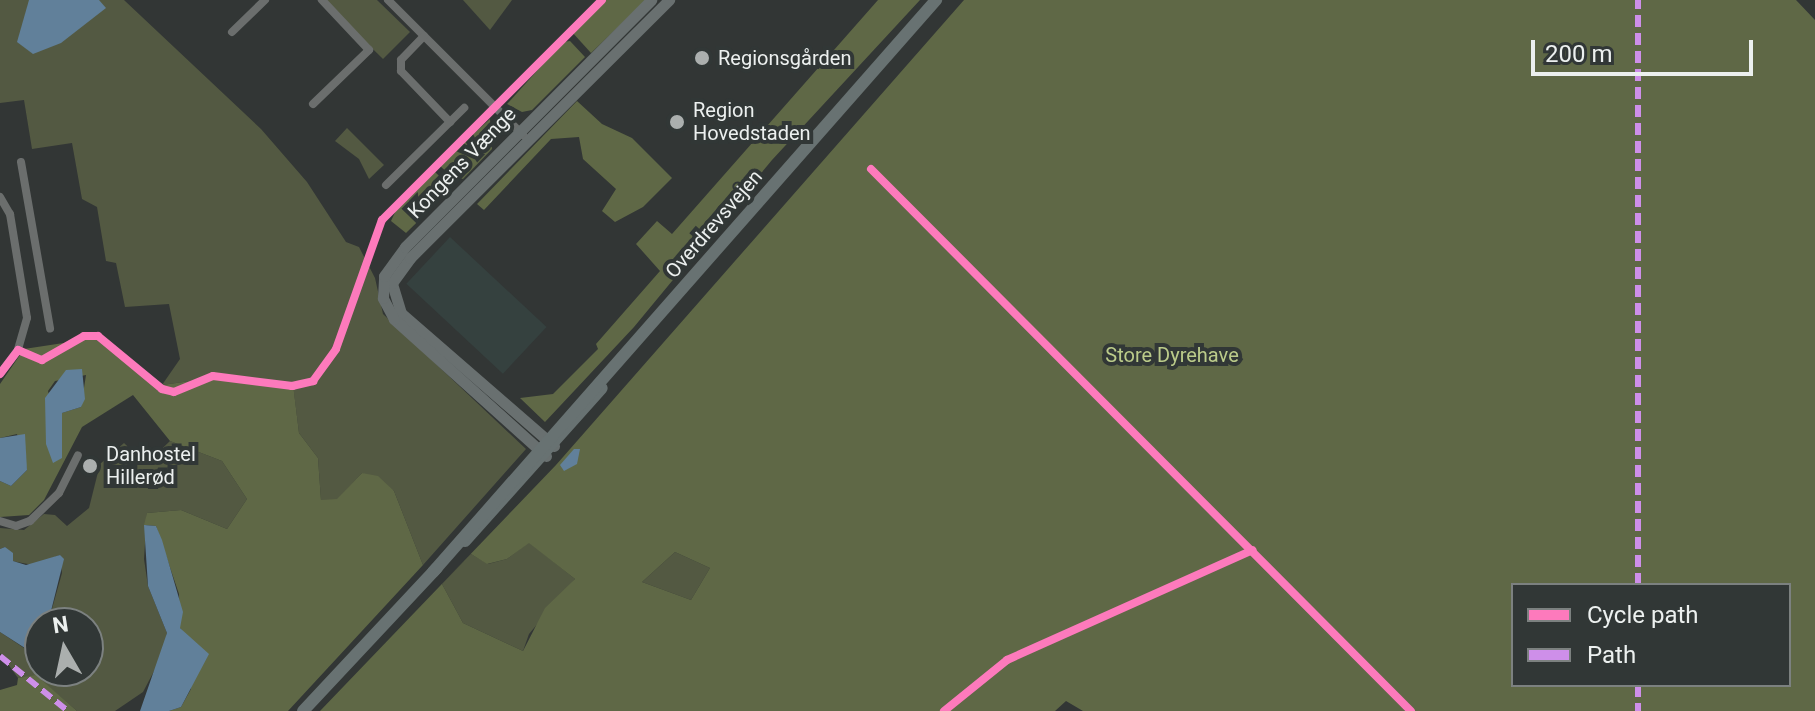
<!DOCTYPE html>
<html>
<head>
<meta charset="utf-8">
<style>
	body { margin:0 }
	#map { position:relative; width:1815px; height:711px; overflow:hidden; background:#323635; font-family:Roboto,sans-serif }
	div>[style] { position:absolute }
	.built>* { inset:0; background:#35413f; transform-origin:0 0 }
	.green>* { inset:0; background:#535942 }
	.forest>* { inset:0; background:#5f6846 }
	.water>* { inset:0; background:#61809a }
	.street>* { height:8px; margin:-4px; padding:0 4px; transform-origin:4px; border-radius:4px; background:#6b6e6d }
	.secondary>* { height:11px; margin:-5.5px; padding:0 5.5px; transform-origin:5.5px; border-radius:5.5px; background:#697070 }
	.primary>* { height:12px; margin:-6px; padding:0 6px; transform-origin:6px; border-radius:6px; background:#687272 }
	.quiet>* { height:6px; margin-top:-3px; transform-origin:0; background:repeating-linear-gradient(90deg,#ce8fe9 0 12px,transparent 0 18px) }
	.cycleway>* { height:8px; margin:-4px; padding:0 4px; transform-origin:4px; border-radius:4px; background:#fd7abc }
	.dots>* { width:22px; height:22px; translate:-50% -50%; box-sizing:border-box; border:4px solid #313736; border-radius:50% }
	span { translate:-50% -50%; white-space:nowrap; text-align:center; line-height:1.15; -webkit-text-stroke:8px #313736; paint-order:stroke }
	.poi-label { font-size:20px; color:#ecf0ef }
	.left { translate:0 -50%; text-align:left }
	.street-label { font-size:20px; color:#ecf0ef }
	.park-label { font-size:20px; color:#bbcb8a }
	.legend { position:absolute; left:1511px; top:583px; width:280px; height:104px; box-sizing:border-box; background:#313736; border:2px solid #7c8180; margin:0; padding:10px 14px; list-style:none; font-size:24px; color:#ecf0ef }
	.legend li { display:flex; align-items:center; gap:16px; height:40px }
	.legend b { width:40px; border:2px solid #7c8180 }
	.north { position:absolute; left:24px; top:607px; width:80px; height:80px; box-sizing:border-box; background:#313736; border:2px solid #7c8180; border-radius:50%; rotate:351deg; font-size:22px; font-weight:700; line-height:32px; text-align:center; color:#ecf0ef }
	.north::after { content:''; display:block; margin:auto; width:28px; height:36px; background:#abafae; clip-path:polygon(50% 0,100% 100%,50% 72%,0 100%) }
	.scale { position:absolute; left:1531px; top:40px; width:222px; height:36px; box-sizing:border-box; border:4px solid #ecf0ef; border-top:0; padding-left:10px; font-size:24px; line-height:28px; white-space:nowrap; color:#ecf0ef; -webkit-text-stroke:6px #313736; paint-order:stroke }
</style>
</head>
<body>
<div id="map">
	<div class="built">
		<div style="left:450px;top:237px;width:132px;height:64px;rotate:43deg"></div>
	</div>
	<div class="green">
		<div style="clip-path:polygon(0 0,124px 0,261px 129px,307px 182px,346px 242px,359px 247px,375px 278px,383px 314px,526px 449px,423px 565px,394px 491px,362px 473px,337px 500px,321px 500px,318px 458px,299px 433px,293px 385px,233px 375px,162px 385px,180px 359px,169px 304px,125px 307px,116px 263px,106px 261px,97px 207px,82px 199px,72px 143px,32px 149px,24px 100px,0 103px)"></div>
		<div style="clip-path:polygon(323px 0,377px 0,410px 32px,383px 59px)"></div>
		<div style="clip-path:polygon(463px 0,512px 0,490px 30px)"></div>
		<div style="clip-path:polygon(347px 128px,384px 165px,369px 179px,359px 159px,335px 141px)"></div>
		<div style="clip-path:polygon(170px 441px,222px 461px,247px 499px,227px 529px,181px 510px,147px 513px,144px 559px,148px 586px,167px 633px,162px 656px,143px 692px,115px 711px,77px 711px,36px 676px,18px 678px,0 653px,0 632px,27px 650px,40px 634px,40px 671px,88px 671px,88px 623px,48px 623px,62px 573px,60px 555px,33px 565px,12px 561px,5px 547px,0 549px,0 528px,24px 530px,44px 514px,55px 515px,67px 526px,89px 508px,100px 464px,124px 443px,146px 464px)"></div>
		<div style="clip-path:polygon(529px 542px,575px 579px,529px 634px,523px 651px,463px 623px,442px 584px,471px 554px,488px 564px,507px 559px)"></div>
		<div style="clip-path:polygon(675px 552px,710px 568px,691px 600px,642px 582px)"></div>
	</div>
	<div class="forest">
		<div style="clip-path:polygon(605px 0,646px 0,591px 53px,572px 32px)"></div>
		<div style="clip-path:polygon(878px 0,920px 0,772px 160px,634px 327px,545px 422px,520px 398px,553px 394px,598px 349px,596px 344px,660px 271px,636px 244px,657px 221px,672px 234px)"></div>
		<div style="clip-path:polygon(evenodd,964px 0,1796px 0,1815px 20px,1815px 711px,1083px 711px,1066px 701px,1055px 711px,320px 711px,556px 465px,964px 0,529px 543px,575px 579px,545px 608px,523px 651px,463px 623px,442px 584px,471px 554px,487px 564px,507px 559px,529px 543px,964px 0,675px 552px,710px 568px,691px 600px,642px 582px,675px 552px,964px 0,1513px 585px,1789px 585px,1789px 685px,1513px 685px,1513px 585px)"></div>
		<div style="clip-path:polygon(570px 41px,585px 57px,532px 110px,522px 112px,507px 104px,563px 42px)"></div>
		<div style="clip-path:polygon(577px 101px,602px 124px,632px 138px,672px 178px,643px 207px,615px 222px,602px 211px,616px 189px,583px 159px,579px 137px,551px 139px,484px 210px,477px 204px)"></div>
		<div style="clip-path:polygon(490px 119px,492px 149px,463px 179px,451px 176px,439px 165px)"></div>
		<div style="clip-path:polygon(435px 172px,452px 188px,406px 233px,391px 221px,398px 206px)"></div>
		<div style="clip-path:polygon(evenodd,103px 337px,162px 385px,233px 375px,293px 384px,299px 433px,318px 458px,321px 500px,337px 499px,362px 473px,378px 476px,394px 491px,423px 565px,288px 711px,169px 711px,181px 707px,191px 689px,193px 643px,180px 628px,179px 594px,156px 526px,144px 525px,147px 513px,181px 510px,227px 529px,247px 499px,222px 461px,170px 441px,133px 395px,82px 427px,44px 500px,29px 515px,0 517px,0 481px,11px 486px,27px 470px,17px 434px,0 438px,0 384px,24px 349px,103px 337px,86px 375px,81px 407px,62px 413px,61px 442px,48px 391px,55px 381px,86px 375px)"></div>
		<div style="clip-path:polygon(36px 675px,77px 711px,0 711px,0 690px,17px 685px,18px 678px)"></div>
	</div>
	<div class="water">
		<div style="clip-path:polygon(29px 0,99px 0,106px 8px,61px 43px,33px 54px,17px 42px)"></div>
		<div style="clip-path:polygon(82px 369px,85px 399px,81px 407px,62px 413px,62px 458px,53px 463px,46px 444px,45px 398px,66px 370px)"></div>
		<div style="clip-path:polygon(25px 434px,27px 470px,11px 486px,0 481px,0 438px)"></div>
		<div style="clip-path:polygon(574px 449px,580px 449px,577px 464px,564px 471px,560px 465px)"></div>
		<div style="clip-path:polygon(144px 525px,156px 526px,162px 540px,183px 612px,180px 628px,209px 654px,181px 707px,169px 711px,140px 711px,167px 633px,148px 586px)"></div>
		<div style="clip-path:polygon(5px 547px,13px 553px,13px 561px,26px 565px,60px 555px,64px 559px,48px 623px,40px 623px,40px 634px,28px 650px,0 632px,0 549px)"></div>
	</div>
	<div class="street">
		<div style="left:388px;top:0;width:191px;rotate:45deg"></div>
		<div style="left:232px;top:32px;width:46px;rotate:-44.1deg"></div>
		<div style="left:424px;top:36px;width:33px;rotate:134deg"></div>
		<div style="left:401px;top:60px;width:11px;rotate:90deg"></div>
		<div style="left:401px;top:71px;width:71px;rotate:46.1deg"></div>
		<div style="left:313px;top:104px;width:78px;rotate:-44deg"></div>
		<div style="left:369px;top:50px;width:69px;rotate:-133.2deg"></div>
		<div style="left:21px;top:162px;width:169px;rotate:80.1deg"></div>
		<div style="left:386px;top:185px;width:110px;rotate:-44.6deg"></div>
		<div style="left:0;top:197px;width:20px;rotate:60deg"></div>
		<div style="left:10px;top:214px;width:105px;rotate:80.7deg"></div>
		<div style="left:27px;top:318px;width:33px;rotate:106deg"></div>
		<div style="left:18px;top:350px;width:30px;rotate:127deg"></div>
		<div style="left:0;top:521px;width:17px;rotate:17deg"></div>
		<div style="left:16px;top:526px;width:15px;rotate:-20deg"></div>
		<div style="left:30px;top:521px;width:40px;rotate:-44deg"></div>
		<div style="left:59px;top:493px;width:42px;rotate:-63.4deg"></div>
	</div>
	<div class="secondary">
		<div style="left:554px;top:446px;width:203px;rotate:-139deg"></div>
		<div style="left:401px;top:313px;width:31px;rotate:-107deg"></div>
		<div style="left:392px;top:283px;width:31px;rotate:-54deg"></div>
		<div style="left:410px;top:258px;width:366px;rotate:-44.9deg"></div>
		<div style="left:546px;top:456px;width:205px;rotate:-138deg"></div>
		<div style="left:394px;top:319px;width:24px;rotate:-118deg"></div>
		<div style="left:383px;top:298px;width:22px;rotate:-87deg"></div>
		<div style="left:384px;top:276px;width:36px;rotate:-54deg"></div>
		<div style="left:405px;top:247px;width:349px;rotate:-45.1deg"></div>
	</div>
	<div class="primary">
		<div style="left:465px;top:541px;width:205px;rotate:-48.2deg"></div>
		<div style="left:433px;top:572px;width:762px;rotate:-48.67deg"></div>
		<div style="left:303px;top:711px;width:196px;rotate:-46.9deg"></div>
	</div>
	<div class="quiet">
		<div style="left:1638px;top:585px;width:585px;rotate:-90deg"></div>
		<div style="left:0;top:656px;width:87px;rotate:39deg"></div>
		<div style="left:1638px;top:685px;width:26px;rotate:90deg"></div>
	</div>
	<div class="cycleway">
		<div style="left:871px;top:169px;width:765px;rotate:45.11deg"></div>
		<div style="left:0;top:374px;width:30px;rotate:-53deg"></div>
		<div style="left:18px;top:350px;width:26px;rotate:23deg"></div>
		<div style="left:42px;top:360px;width:48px;rotate:-29.7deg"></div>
		<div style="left:84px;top:336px;width:14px"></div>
		<div style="left:98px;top:336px;width:83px;rotate:39.6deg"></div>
		<div style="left:162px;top:389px;width:12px;rotate:14deg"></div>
		<div style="left:174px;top:392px;width:42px;rotate:-22.3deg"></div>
		<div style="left:213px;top:376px;width:80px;rotate:7.2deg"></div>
		<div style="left:292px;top:386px;width:22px;rotate:-13deg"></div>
		<div style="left:313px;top:381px;width:39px;rotate:-54deg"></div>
		<div style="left:336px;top:349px;width:137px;rotate:-70.4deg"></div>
		<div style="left:382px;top:220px;width:311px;rotate:-45deg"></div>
		<div style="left:944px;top:711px;width:81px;rotate:-39deg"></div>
		<div style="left:1007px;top:660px;width:269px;rotate:-24.1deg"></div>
	</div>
	<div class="dots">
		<div style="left:702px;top:58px;background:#abafae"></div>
		<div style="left:677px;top:122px;background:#abafae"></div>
		<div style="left:90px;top:466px;background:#abafae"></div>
	</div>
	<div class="poi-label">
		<span class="left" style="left:718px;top:58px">Regionsgården</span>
		<span class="left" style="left:693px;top:122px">Region<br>Hovedstaden</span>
		<span class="left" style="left:106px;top:466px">Danhostel<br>Hillerød</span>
	</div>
	<div class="street-label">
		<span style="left:462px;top:163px;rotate:-46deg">Kongens Vænge</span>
		<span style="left:714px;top:224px;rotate:-49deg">Overdrevsvejen</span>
	</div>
	<div class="park-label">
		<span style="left:1172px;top:355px">Store Dyrehave</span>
	</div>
	<ul class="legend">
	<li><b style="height:10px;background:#fd7abc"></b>Cycle path</li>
	<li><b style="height:10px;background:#ce8fe9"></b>Path</li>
	</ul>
	<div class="north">N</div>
	<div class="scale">200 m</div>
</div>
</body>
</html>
